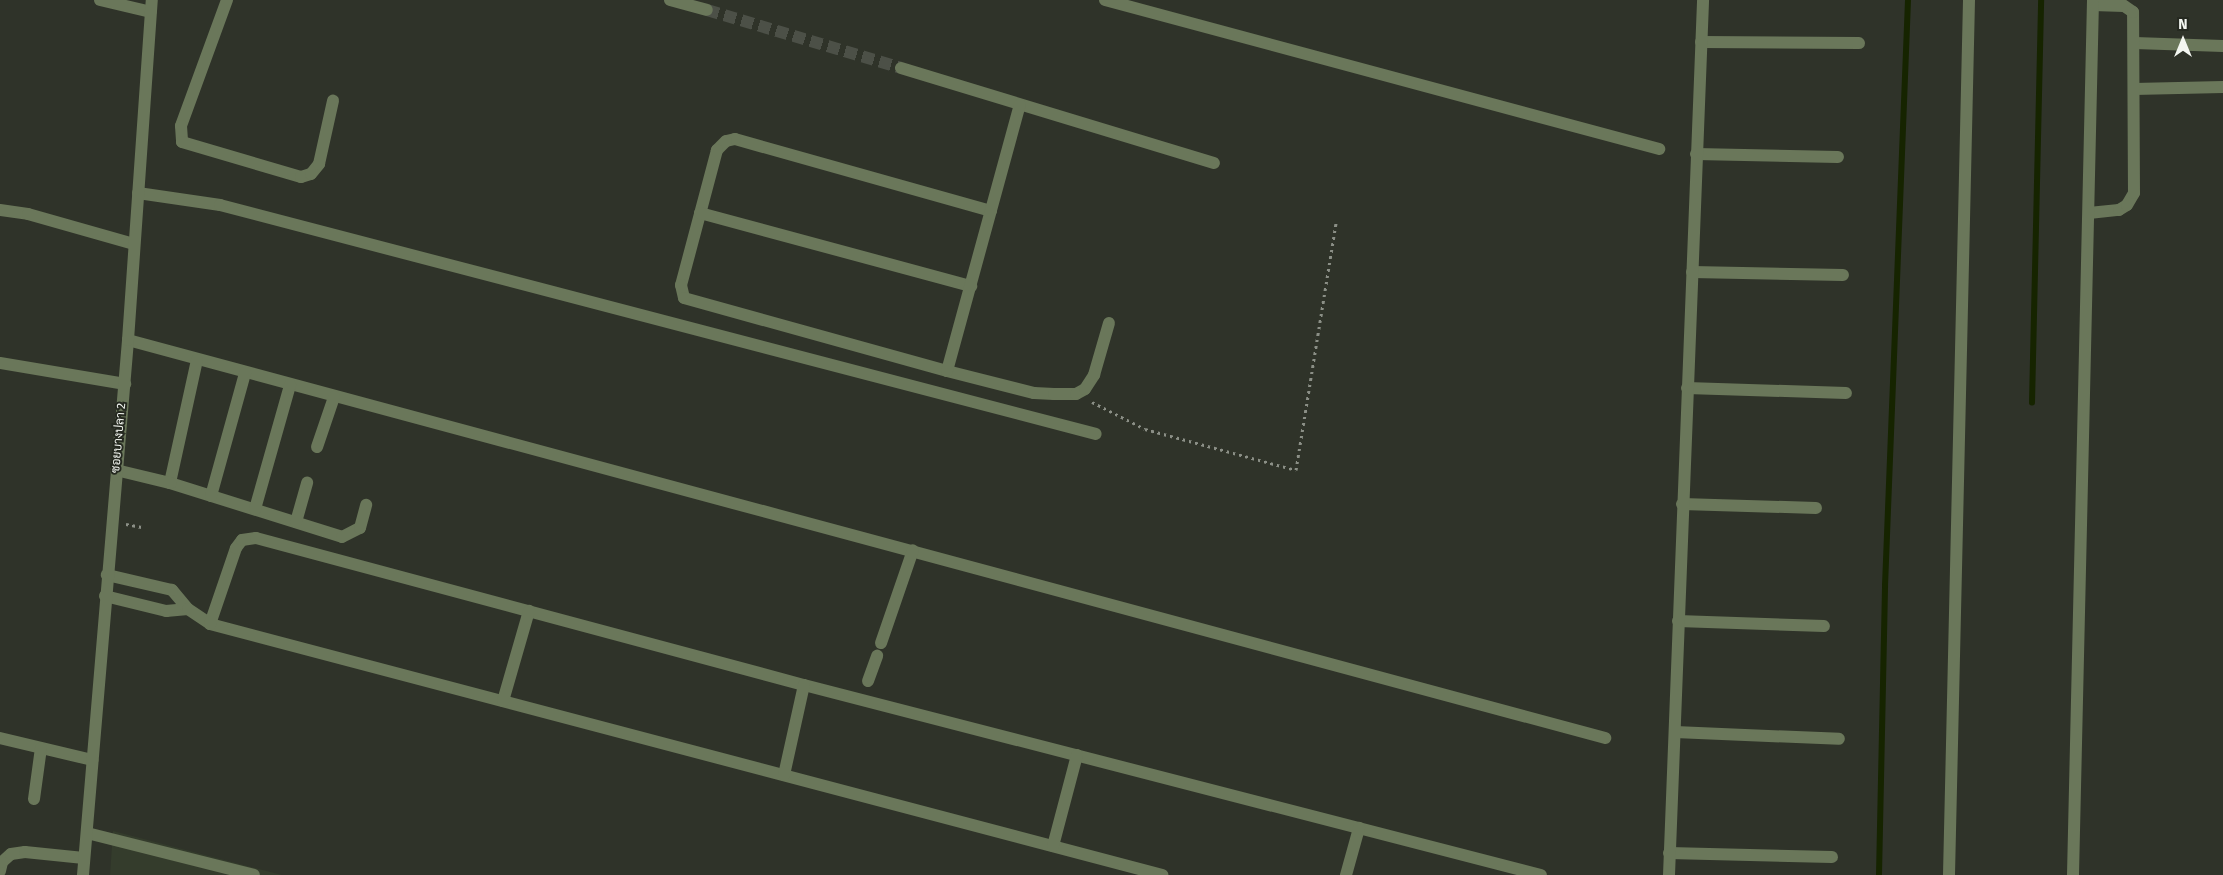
<!DOCTYPE html>
<html>
<head>
<meta charset="utf-8">
<style>
	body { margin:0 }
	#map { position:relative; width:2223px; height:875px; overflow:hidden; background:#2f3329; font-family:"Fira Sans",Sarabun,sans-serif }
	div>[style] { position:absolute }
	.built>* { inset:0; background:#343c2c }
	.stream>* { height:5.5px; margin:-2.75px; padding:0 2.75px; transform-origin:2.75px; border-radius:2.75px; background:#162400 }
	.minor-tunnel>* { height:12px; margin-top:-6px; transform-origin:0; background:repeating-linear-gradient(90deg,#4c5047 0 12px,transparent 0 18px) }
	.path>* { height:3px; margin-top:-1.5px; transform-origin:0; background:repeating-linear-gradient(90deg,#8b8f86 0 2.5px,transparent 0 6.5px) }
	.minor>* { height:12px; margin:-6px; padding:0 6px; transform-origin:6px; border-radius:6px; background:#6a775a }
	span { translate:-50% -50%; white-space:nowrap; text-align:center; line-height:1.15; -webkit-text-stroke:4px #252920; paint-order:stroke }
	.street-label { font-size:12px; color:#f3f6f0 }
	.north { position:absolute; left:2158px; top:15px; width:50px; height:50px; -webkit-text-stroke:4px #252920; paint-order:stroke; rotate:0deg; font-size:14px; font-weight:700; line-height:20px; text-align:center; color:#f3f6f0 }
	.north::after { content:''; display:block; margin:auto; width:18px; height:22px; background:#f3f6f0; clip-path:polygon(50% 0,100% 100%,50% 72%,0 100%) }
</style>
</head>
<body>
<div id="map">
	<div class="built">
		<div style="clip-path:polygon(113px 831px,282px 875px,110px 875px)"></div>
	</div>
	<div class="stream">
		<div style="left:2032px;top:403px;width:403px;rotate:-88.7deg"></div>
		<div style="left:1879px;top:875px;width:289px;rotate:-88.8deg"></div>
		<div style="left:1885px;top:586px;width:586px;rotate:-87.75deg"></div>
	</div>
	<div class="minor-tunnel">
		<div style="left:707px;top:10px;width:202px;rotate:16.6deg"></div>
	</div>
	<div class="path">
		<div style="left:1092px;top:402px;width:59px;rotate:27deg"></div>
		<div style="left:1145px;top:429px;width:156px;rotate:15.2deg"></div>
		<div style="left:1296px;top:470px;width:251px;rotate:-80.8deg"></div>
		<div style="left:126px;top:524px;width:16px;rotate:11deg"></div>
	</div>
	<div class="minor">
		<div style="left:100px;top:0;width:52px;rotate:13.2deg"></div>
		<div style="left:227px;top:0;width:134px;rotate:110.1deg"></div>
		<div style="left:181px;top:126px;width:16px;rotate:86deg"></div>
		<div style="left:182px;top:142px;width:124px;rotate:16.4deg"></div>
		<div style="left:301px;top:177px;width:10px;rotate:-17deg"></div>
		<div style="left:311px;top:174px;width:13px;rotate:-51deg"></div>
		<div style="left:319px;top:164px;width:65px;rotate:-77.5deg"></div>
		<div style="left:670px;top:0;width:38px;rotate:15deg"></div>
		<div style="left:1105px;top:0;width:574px;rotate:15.05deg"></div>
		<div style="left:1701px;top:42px;width:158px;rotate:0.4deg"></div>
		<div style="left:2135px;top:43px;width:88px;rotate:2deg"></div>
		<div style="left:901px;top:68px;width:327px;rotate:16.9deg"></div>
		<div style="left:2134px;top:89px;width:89px;rotate:-1.3deg"></div>
		<div style="left:1696px;top:154px;width:142px;rotate:1.2deg"></div>
		<div style="left:138px;top:193px;width:83px;rotate:8.3deg"></div>
		<div style="left:220px;top:205px;width:905px;rotate:14.65deg"></div>
		<div style="left:0;top:210px;width:28px;rotate:8deg"></div>
		<div style="left:28px;top:214px;width:110px;rotate:15.8deg"></div>
		<div style="left:991px;top:211px;width:266px;rotate:-164.3deg"></div>
		<div style="left:735px;top:139px;width:9px;rotate:167deg"></div>
		<div style="left:726px;top:141px;width:13px;rotate:135deg"></div>
		<div style="left:717px;top:150px;width:140px;rotate:104.9deg"></div>
		<div style="left:681px;top:285px;width:13px;rotate:77deg"></div>
		<div style="left:684px;top:298px;width:273px;rotate:15.5deg"></div>
		<div style="left:947px;top:371px;width:90px;rotate:14.2deg"></div>
		<div style="left:1034px;top:393px;width:20px;rotate:3deg"></div>
		<div style="left:1054px;top:394px;width:22px"></div>
		<div style="left:1076px;top:394px;width:10px;rotate:-29deg"></div>
		<div style="left:1085px;top:389px;width:17px;rotate:-57deg"></div>
		<div style="left:1094px;top:375px;width:54px;rotate:-73.9deg"></div>
		<div style="left:700px;top:213px;width:281px;rotate:15.1deg"></div>
		<div style="left:2089px;top:213px;width:30px;rotate:-6deg"></div>
		<div style="left:2119px;top:210px;width:9px;rotate:-32deg"></div>
		<div style="left:2127px;top:205px;width:14px;rotate:-60deg"></div>
		<div style="left:2134px;top:193px;width:181px;rotate:-90.3deg"></div>
		<div style="left:2133px;top:12px;width:11px;rotate:-146deg"></div>
		<div style="left:2124px;top:6px;width:31px;rotate:-178deg"></div>
		<div style="left:1692px;top:272px;width:151px;rotate:1.1deg"></div>
		<div style="left:128px;top:340px;width:1530px;rotate:15.08deg"></div>
		<div style="left:197px;top:360px;width:126px;rotate:102.4deg"></div>
		<div style="left:170px;top:483px;width:180px;rotate:17.4deg"></div>
		<div style="left:342px;top:537px;width:20px;rotate:-27deg"></div>
		<div style="left:360px;top:528px;width:24px;rotate:-75deg"></div>
		<div style="left:0;top:363px;width:127px;rotate:9.5deg"></div>
		<div style="left:947px;top:371px;width:276px;rotate:-74.7deg"></div>
		<div style="left:1687px;top:388px;width:159px;rotate:1.8deg"></div>
		<div style="left:317px;top:447px;width:53px;rotate:-71.2deg"></div>
		<div style="left:116px;top:470px;width:56px;rotate:13.5deg"></div>
		<div style="left:211px;top:496px;width:128px;rotate:-74.5deg"></div>
		<div style="left:1682px;top:504px;width:134px;rotate:1.7deg"></div>
		<div style="left:255px;top:509px;width:129px;rotate:-74.2deg"></div>
		<div style="left:296px;top:522px;width:41px;rotate:-74.2deg"></div>
		<div style="left:105px;top:596px;width:63px;rotate:13.8deg"></div>
		<div style="left:166px;top:611px;width:22px;rotate:-5deg"></div>
		<div style="left:188px;top:609px;width:25px;rotate:-130deg"></div>
		<div style="left:172px;top:590px;width:67px;rotate:-167deg"></div>
		<div style="left:188px;top:609px;width:27px;rotate:34deg"></div>
		<div style="left:210px;top:624px;width:985px;rotate:14.77deg"></div>
		<div style="left:1678px;top:621px;width:146px;rotate:2deg"></div>
		<div style="left:210px;top:624px;width:80px;rotate:-71.1deg"></div>
		<div style="left:236px;top:548px;width:10px;rotate:-53deg"></div>
		<div style="left:242px;top:540px;width:14px;rotate:-8deg"></div>
		<div style="left:256px;top:538px;width:567px;rotate:15.02deg"></div>
		<div style="left:804px;top:685px;width:761px;rotate:14.46deg"></div>
		<div style="left:881px;top:643px;width:98px;rotate:-71deg"></div>
		<div style="left:868px;top:681px;width:27px;rotate:-70deg"></div>
		<div style="left:503px;top:701px;width:94px;rotate:-73.9deg"></div>
		<div style="left:1675px;top:732px;width:164px;rotate:2.4deg"></div>
		<div style="left:0;top:738px;width:95px;rotate:13.4deg"></div>
		<div style="left:784px;top:775px;width:92px;rotate:-77.5deg"></div>
		<div style="left:34px;top:799px;width:51px;rotate:-82.2deg"></div>
		<div style="left:87px;top:833px;width:172px;rotate:14.1deg"></div>
		<div style="left:1053px;top:846px;width:94px;rotate:-75.2deg"></div>
		<div style="left:1669px;top:853px;width:163px;rotate:1.4deg"></div>
		<div style="left:0;top:871px;width:9px;rotate:-77deg"></div>
		<div style="left:2px;top:862px;width:12px;rotate:-42deg"></div>
		<div style="left:11px;top:854px;width:14px;rotate:-8deg"></div>
		<div style="left:25px;top:852px;width:59px;rotate:5.8deg"></div>
		<div style="left:83px;top:875px;width:537px;rotate:-85.19deg"></div>
		<div style="left:128px;top:340px;width:341px;rotate:-86deg"></div>
		<div style="left:1346px;top:875px;width:49px;rotate:-74.5deg"></div>
		<div style="left:1669px;top:875px;width:876px;rotate:-87.77deg"></div>
		<div style="left:1949px;top:875px;width:875px;rotate:-88.69deg"></div>
		<div style="left:2073px;top:875px;width:875px;rotate:-88.69deg"></div>
	</div>
	<div class="street-label">
		<span style="left:119px;top:438px;rotate:-85deg">ซอยบางปลา 2</span>
	</div>
	<div class="north">N</div>
</div>
</body>
</html>
